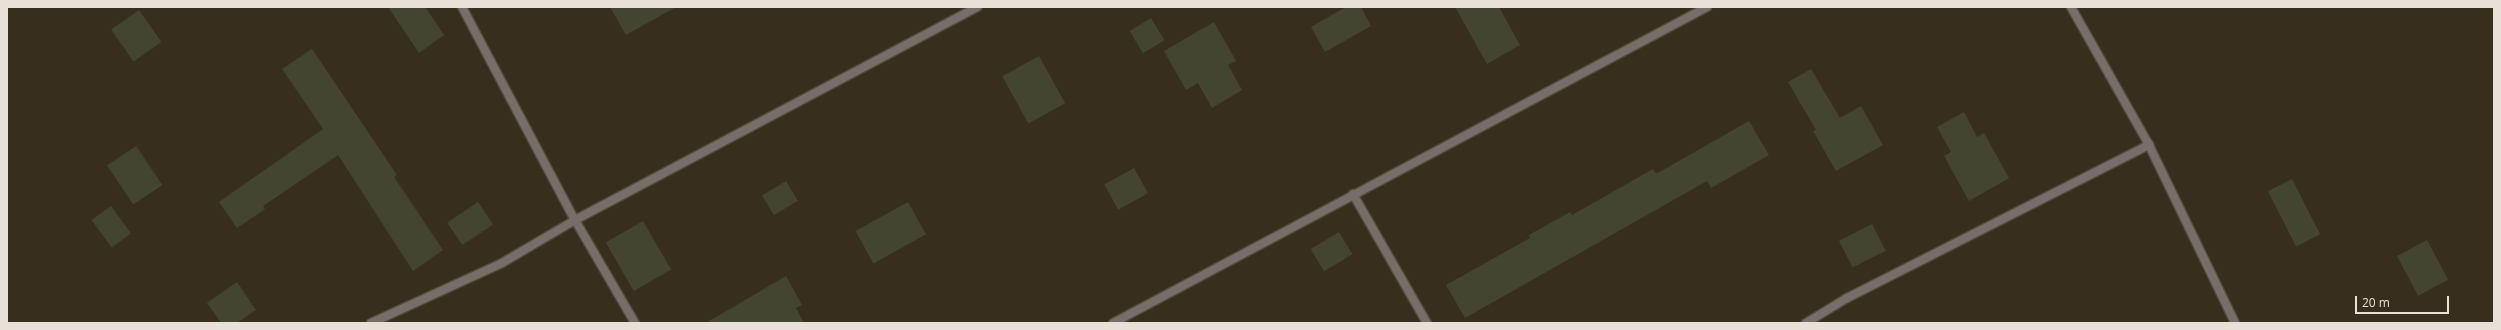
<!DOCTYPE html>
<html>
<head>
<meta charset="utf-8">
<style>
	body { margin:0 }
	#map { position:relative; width:2501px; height:330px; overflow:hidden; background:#382e1d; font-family:"Open Sans",sans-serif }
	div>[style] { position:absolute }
	.building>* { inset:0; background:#444531; transform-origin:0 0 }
	.roads { filter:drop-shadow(1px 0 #544b3b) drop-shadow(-1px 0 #544b3b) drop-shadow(0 1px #544b3b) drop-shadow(0 -1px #544b3b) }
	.street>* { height:8px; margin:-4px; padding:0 4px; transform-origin:4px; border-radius:4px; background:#776e69 }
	span { translate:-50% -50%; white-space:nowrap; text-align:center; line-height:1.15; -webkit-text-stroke:3px #382e1d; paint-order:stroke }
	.frame { position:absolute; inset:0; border:8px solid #e8e1d7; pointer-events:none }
	.scale { position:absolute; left:2355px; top:296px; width:94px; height:18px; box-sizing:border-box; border:2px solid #e8e1d7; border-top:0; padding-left:5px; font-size:12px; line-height:14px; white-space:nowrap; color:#e8e1d7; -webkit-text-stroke:3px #382e1d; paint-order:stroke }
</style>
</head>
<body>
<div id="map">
	<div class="building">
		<div style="clip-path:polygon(388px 7px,425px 7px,444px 35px,419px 53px)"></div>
		<div style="clip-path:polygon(610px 7px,676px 7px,626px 35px)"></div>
		<div style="clip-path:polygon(1346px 7px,1361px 7px,1371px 26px,1325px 52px,1311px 27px)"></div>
		<div style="clip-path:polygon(1455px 7px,1499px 7px,1520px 45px,1487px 64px)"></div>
		<div style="left:139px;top:10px;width:39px;height:34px;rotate:55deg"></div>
		<div style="left:1151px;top:18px;width:26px;height:25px;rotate:59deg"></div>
		<div style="clip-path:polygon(1214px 22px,1236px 61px,1228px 65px,1242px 90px,1212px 108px,1198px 83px,1186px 90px,1164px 51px)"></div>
		<div style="clip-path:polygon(312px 49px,397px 175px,394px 177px,443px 250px,413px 271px,338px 155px,263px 206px,265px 209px,237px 228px,219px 202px,323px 129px,282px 69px)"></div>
		<div style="left:1039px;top:56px;width:54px;height:42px;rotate:61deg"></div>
		<div style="clip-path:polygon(1811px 69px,1840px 118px,1861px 106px,1883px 145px,1836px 171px,1813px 131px,1816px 130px,1788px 82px)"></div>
		<div style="clip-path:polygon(1964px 112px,1977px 137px,1984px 133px,2009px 178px,1969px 201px,1944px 156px,1951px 152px,1937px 127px)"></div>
		<div style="clip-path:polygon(1749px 121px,1769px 155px,1711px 188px,1707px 181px,1465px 318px,1446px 285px,1530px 238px,1529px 235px,1570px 212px,1572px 215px,1653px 169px,1656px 174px)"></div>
		<div style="left:136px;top:146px;width:47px;height:35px;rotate:56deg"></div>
		<div style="left:1134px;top:168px;width:29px;height:34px;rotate:61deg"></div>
		<div style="left:2292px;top:179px;width:62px;height:27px;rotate:63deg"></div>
		<div style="left:786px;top:181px;width:23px;height:28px;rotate:59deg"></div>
		<div style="left:478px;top:202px;width:27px;height:37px;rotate:56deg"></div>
		<div style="left:908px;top:202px;width:37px;height:60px;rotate:61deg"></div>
		<div style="left:111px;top:206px;width:34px;height:24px;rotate:54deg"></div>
		<div style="left:643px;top:221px;width:56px;height:43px;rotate:60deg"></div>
		<div style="left:1872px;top:224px;width:30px;height:37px;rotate:63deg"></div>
		<div style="left:1339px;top:232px;width:26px;height:33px;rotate:59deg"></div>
		<div style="left:2427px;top:240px;width:45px;height:34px;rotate:62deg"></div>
		<div style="clip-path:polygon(786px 276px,802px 305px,796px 308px,804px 323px,706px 323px)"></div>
		<div style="clip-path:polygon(237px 282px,256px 310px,237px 323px,221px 323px,207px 303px)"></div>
	</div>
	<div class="roads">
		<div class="street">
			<div style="left:462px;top:7px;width:241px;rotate:62.1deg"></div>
			<div style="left:575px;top:220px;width:119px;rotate:59.8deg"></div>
			<div style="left:2071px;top:7px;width:159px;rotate:60.5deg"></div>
			<div style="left:2149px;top:145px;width:198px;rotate:64.2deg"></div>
			<div style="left:1353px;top:194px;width:149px;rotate:60.2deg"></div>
			<div style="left:371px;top:323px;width:144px;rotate:-24.6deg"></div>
			<div style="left:502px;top:263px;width:85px;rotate:-30.5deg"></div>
			<div style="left:575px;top:220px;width:455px;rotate:-27.9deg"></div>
			<div style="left:1113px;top:323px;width:673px;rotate:-28.01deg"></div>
			<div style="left:1806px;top:323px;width:48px;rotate:-31.4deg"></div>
			<div style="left:1847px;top:298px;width:339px;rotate:-26.9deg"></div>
		</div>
	</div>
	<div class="frame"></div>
	<div class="scale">20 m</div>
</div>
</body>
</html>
